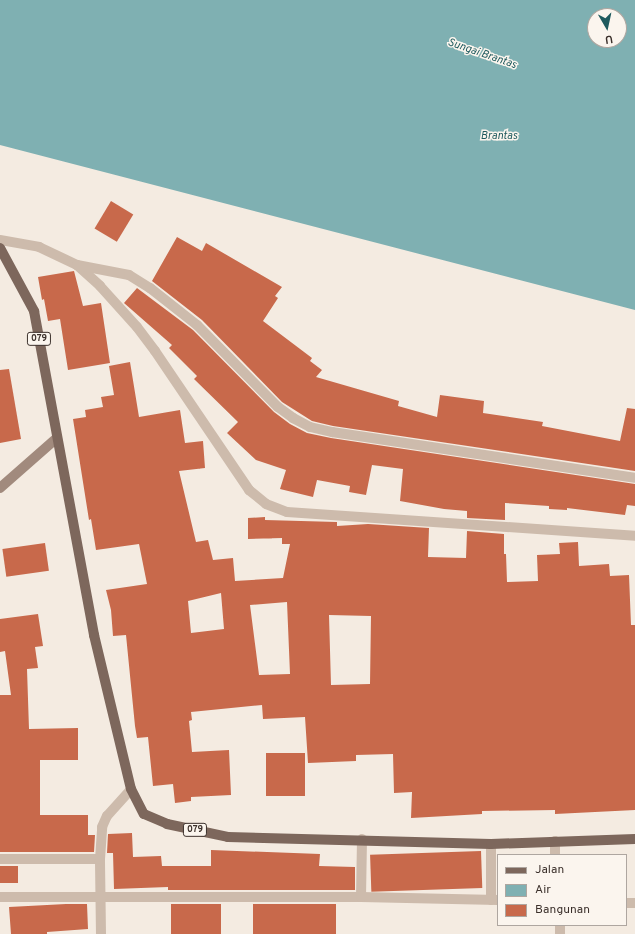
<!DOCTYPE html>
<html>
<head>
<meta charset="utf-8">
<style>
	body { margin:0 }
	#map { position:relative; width:635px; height:934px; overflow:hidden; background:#f4ebe1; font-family:Overpass,sans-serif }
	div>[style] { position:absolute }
	.water>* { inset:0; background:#7fb0b2 }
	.building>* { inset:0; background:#c8694b; transform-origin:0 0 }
	.lane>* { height:10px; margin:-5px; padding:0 5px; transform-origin:5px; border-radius:5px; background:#cdbbac }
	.street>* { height:10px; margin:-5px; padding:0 5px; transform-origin:5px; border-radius:5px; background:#cdbbac }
	.secondary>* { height:10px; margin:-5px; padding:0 5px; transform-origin:5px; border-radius:5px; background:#a18a7d }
	.primary>* { height:10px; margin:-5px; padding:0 5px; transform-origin:5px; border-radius:5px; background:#7d675c }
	span { translate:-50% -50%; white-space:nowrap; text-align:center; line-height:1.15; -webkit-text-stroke:3px #fbf5ee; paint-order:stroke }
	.shield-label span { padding:1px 3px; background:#fbf5ee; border:1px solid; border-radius:3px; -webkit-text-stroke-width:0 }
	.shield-label { font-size:9px; color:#3b302b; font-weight:700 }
	.water-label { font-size:11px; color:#1f5a5e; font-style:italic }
	.legend { position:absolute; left:497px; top:854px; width:130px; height:72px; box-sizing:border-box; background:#fbf5ee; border:1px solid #aea6a0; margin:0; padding:5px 7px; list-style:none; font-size:12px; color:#3b302b }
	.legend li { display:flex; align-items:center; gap:8px; height:20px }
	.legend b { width:20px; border:1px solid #aea6a0 }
	.north { position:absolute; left:587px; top:8px; width:40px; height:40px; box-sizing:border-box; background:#fbf5ee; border:1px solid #aea6a0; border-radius:50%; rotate:171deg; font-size:11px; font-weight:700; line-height:16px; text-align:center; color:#3b302b }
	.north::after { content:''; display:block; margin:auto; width:14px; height:18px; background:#1f5a5e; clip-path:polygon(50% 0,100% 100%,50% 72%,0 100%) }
</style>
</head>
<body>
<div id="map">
	<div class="water">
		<div style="clip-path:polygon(evenodd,0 0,635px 0,635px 310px,0 145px,0 0,595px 16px,619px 16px,619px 40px,595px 40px,595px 16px)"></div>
	</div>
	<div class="building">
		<div style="left:111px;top:201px;width:26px;height:32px;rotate:31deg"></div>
		<div style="clip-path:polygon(177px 237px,202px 251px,206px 243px,282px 287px,275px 296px,278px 298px,263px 321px,312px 358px,310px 361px,322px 370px,316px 377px,399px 401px,398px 406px,437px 417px,440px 395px,484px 401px,483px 413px,543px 422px,542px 426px,620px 441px,627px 408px,635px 409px,635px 471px,333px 426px,312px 421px,282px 402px,202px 320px,152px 281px)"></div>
		<div style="clip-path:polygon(74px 271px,83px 306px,101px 303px,110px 363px,68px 370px,60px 319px,48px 321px,44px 299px,42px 300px,38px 277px)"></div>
		<div style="clip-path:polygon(137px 288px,193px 330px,274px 412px,290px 424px,307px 433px,331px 438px,635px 484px,635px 506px,627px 505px,625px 515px,567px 508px,567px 510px,549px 509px,549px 506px,505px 503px,505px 520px,467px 518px,467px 511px,444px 509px,400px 501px,403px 469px,372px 465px,366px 495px,349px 492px,350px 486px,317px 480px,313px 497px,280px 489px,286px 470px,256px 460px,227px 433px,238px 422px,194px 379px,197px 376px,169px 348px,172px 345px,124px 303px)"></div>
		<div style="clip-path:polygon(evenodd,130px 362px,139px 417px,180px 410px,185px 443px,203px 441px,205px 468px,179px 471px,196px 542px,208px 540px,213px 560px,233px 558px,235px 581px,283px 578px,290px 544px,282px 544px,282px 538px,248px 539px,248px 518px,265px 517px,265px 520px,337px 522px,337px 526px,368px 524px,429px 528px,428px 557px,466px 558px,467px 531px,504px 534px,504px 554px,506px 554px,507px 582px,538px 581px,537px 555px,560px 554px,559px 543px,578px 542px,579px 566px,609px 564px,610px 576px,629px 575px,631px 625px,635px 625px,635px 810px,555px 814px,555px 810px,482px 811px,482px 814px,411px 818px,412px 792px,394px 793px,393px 754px,356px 755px,356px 761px,308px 763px,305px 717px,263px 719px,262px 705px,191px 712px,192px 720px,189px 721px,192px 752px,229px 750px,231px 795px,191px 797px,191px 801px,175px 803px,173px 784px,153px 786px,148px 737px,137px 738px,135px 726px,126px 635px,113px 636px,111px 610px,106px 590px,147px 584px,139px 544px,96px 550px,91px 519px,89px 520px,73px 419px,86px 417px,85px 410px,103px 407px,101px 397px,114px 395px,109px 366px,130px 362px,221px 593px,224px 629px,191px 633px,188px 601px,221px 593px,130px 362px,287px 602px,290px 674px,259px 675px,250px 605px,287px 602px,130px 362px,329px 615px,371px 616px,370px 684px,331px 685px,329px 615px)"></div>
		<div style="clip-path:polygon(9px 369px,21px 439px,0 443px,0 370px)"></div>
		<div style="left:45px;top:543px;width:28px;height:43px;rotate:82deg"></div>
		<div style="clip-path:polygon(38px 614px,43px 646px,35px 647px,38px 668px,27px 669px,29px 729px,78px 728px,78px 760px,40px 760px,40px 815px,88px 815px,88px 835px,95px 835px,94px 852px,0 852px,0 695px,11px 695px,5px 651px,0 652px,0 619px)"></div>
		<div style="left:266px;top:753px;width:39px;height:43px"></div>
		<div style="clip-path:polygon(132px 833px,133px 857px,161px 856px,162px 866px,211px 866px,211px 850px,320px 854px,319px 866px,355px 867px,355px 890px,168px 890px,168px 887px,114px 889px,113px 853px,107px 853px,108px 834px)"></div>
		<div style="left:481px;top:851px;width:37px;height:111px;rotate:88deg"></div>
		<div style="left:0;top:866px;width:18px;height:17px"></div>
		<div style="clip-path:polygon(66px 904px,87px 904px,88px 929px,47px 932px,47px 934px,11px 934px,9px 907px)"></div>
		<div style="left:171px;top:904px;width:50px;height:30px"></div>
		<div style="left:253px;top:904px;width:83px;height:30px"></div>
	</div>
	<div class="lane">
		<div style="left:0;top:859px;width:100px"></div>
	</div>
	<div class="street">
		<div style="left:0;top:240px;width:40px;rotate:10deg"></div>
		<div style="left:39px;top:247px;width:42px;rotate:25.3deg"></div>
		<div style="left:77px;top:265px;width:31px;rotate:42deg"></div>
		<div style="left:100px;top:286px;width:55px;rotate:47.9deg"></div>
		<div style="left:137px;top:327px;width:30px;rotate:53deg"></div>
		<div style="left:155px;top:351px;width:168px;rotate:55.9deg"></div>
		<div style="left:249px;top:490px;width:22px;rotate:39deg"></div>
		<div style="left:266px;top:504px;width:22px;rotate:21deg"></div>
		<div style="left:287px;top:512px;width:349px;rotate:3.9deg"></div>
		<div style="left:77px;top:265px;width:53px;rotate:10.9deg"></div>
		<div style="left:129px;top:275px;width:25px;rotate:32deg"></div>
		<div style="left:150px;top:288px;width:60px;rotate:38.2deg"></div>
		<div style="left:197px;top:325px;width:115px;rotate:45.4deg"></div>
		<div style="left:278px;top:407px;width:19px;rotate:36deg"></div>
		<div style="left:293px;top:418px;width:19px;rotate:28deg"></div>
		<div style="left:310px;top:427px;width:23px;rotate:13deg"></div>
		<div style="left:332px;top:432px;width:306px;rotate:8.6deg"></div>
		<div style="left:555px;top:841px;width:14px;rotate:90deg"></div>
		<div style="left:491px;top:844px;width:56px;rotate:90deg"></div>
		<div style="left:0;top:897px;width:361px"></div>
		<div style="left:361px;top:897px;width:137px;rotate:1.3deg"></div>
		<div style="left:361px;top:897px;width:58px;rotate:-89deg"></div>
		<div style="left:626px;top:903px;width:9px"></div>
		<div style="left:560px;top:925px;width:9px;rotate:90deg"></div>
		<div style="left:101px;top:934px;width:75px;rotate:-90.8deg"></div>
		<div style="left:100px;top:859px;width:32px;rotate:-86deg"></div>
		<div style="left:102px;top:827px;width:12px;rotate:-66deg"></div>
		<div style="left:107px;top:816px;width:36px;rotate:-48deg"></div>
	</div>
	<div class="secondary">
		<div style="left:0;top:488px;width:76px;rotate:-41.3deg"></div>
	</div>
	<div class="primary">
		<div style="left:0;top:248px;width:72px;rotate:61.6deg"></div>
		<div style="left:34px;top:311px;width:330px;rotate:79.5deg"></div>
		<div style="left:94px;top:635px;width:158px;rotate:76.5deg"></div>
		<div style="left:131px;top:789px;width:28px;rotate:63deg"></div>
		<div style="left:144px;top:814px;width:25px;rotate:23deg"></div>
		<div style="left:167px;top:824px;width:62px;rotate:12deg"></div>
		<div style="left:228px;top:837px;width:263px;rotate:1.5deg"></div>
		<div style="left:491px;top:844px;width:144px;rotate:-2deg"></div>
	</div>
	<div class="shield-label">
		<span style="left:39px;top:339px">079</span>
		<span style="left:195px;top:830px">079</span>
	</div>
	<div class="water-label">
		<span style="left:482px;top:54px;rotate:19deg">Sungai Brantas</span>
		<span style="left:499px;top:136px">Brantas</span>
	</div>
	<ul class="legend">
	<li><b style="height:5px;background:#7d675c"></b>Jalan</li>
	<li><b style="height:11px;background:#7fb0b2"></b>Air</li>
	<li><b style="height:11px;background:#c8694b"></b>Bangunan</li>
	</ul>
	<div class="north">U</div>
</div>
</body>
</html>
